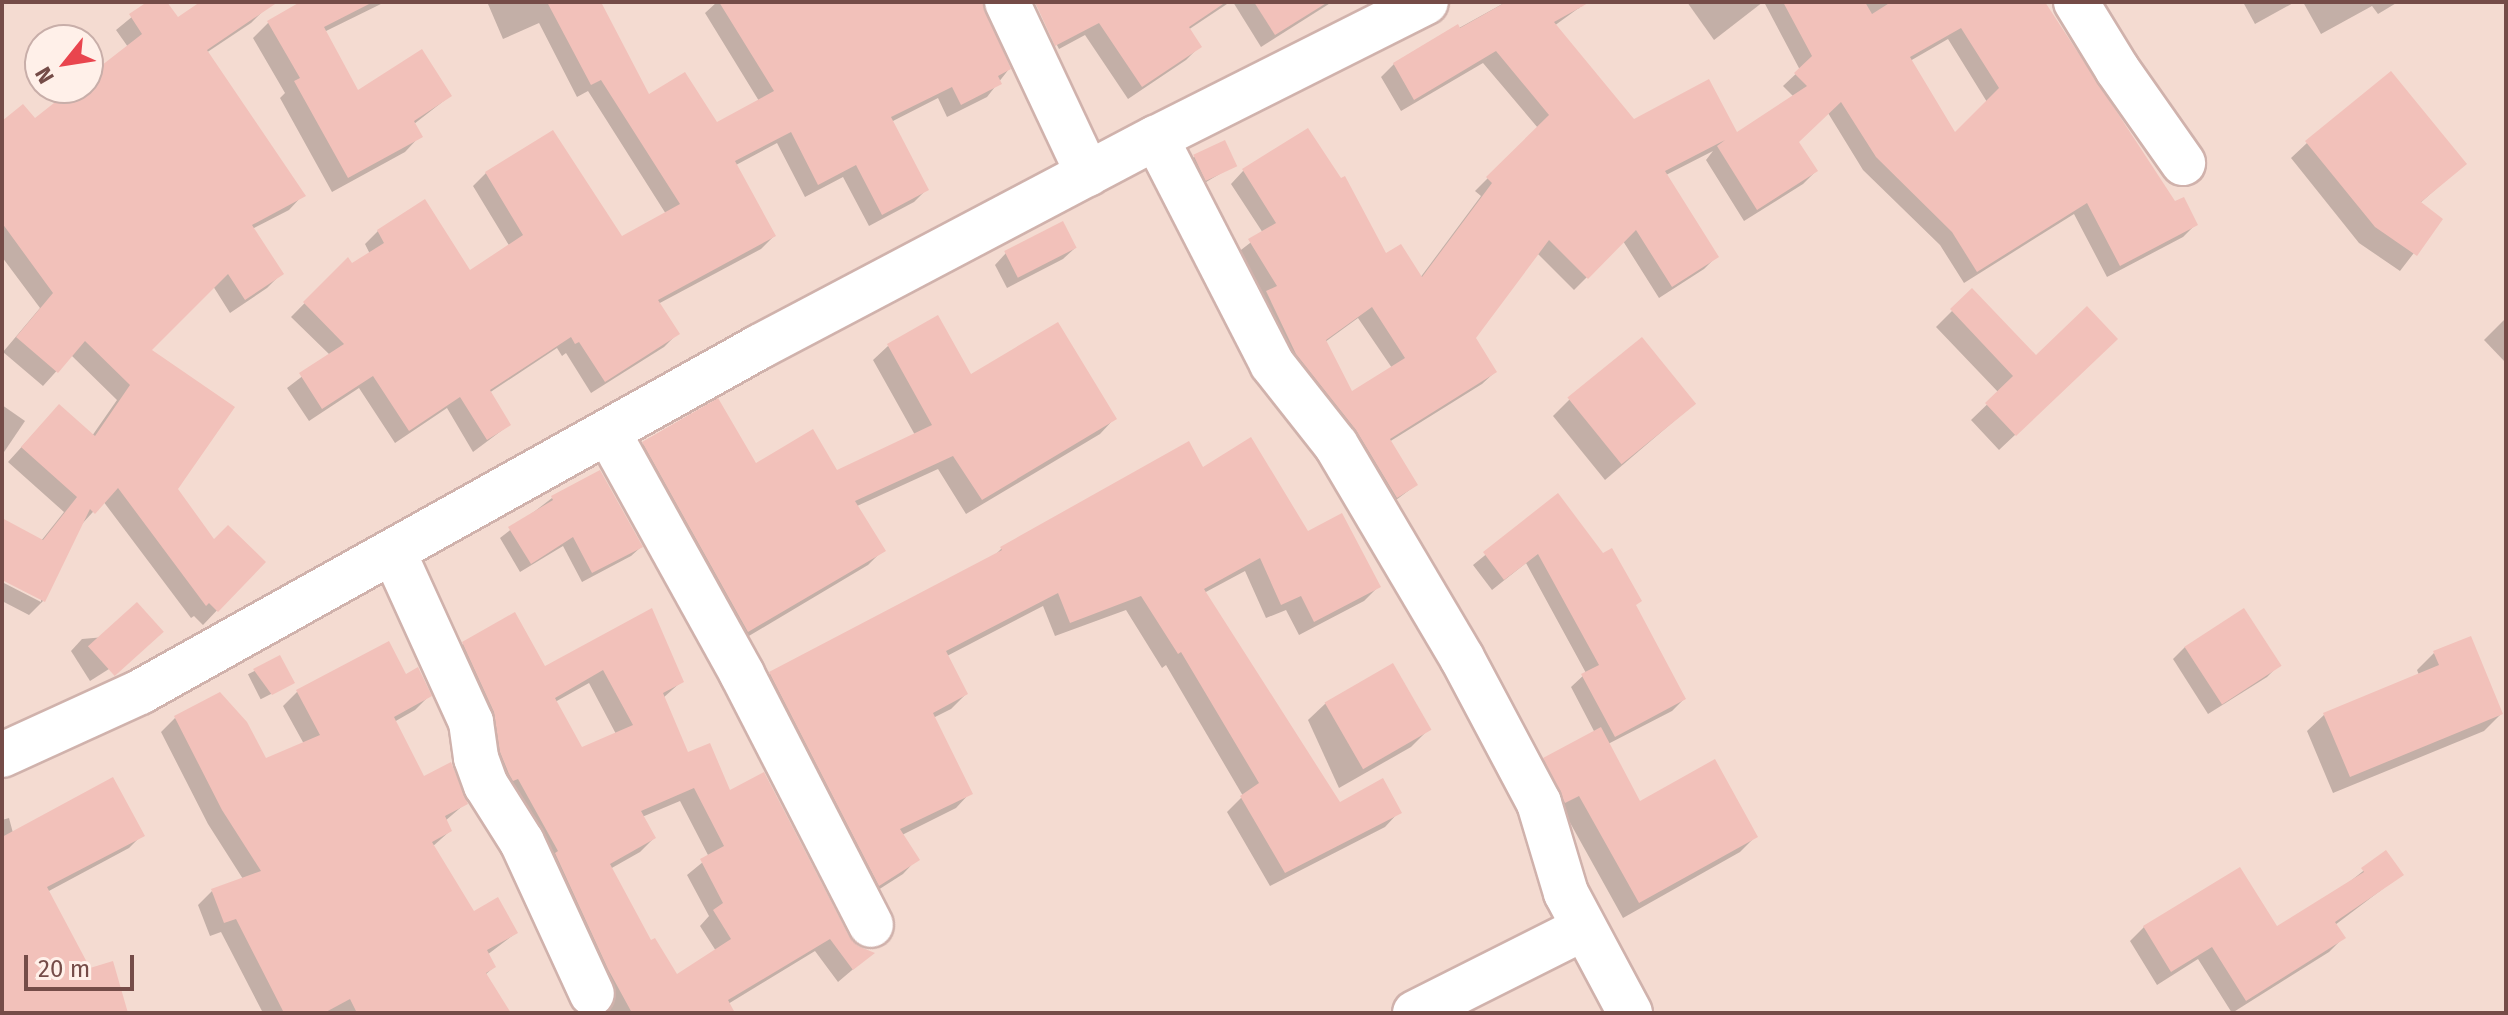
<!DOCTYPE html>
<html>
<head>
<meta charset="utf-8">
<style>
	body { margin:0 }
	#map { position:relative; width:2508px; height:1015px; overflow:hidden; background:#fdebe3; font-family:"Fira Sans",sans-serif }
	div>[style] { position:absolute }
	.residential>* { inset:0; background:#f4dbd1 }
	.shadow>* { inset:0; background:#0003; transform-origin:0 0 }
	.building>* { inset:0; background:#f2c1ba; transform-origin:0 0 }
	.roads { filter:drop-shadow(2px 0 #d0b2ac) drop-shadow(-2px 0 #d0b2ac) drop-shadow(0 2px #d0b2ac) drop-shadow(0 -2px #d0b2ac) }
	.minor>* { height:44px; margin:-22px; padding:0 22px; transform-origin:22px; border-radius:22px; background:#fff }
	span { translate:-50% -50%; white-space:nowrap; text-align:center; line-height:1.15; -webkit-text-stroke:7px #fff0e9; paint-order:stroke }
	.frame { position:absolute; inset:0; border:4px solid #754c48; pointer-events:none }
	.north { position:absolute; left:24px; top:24px; width:80px; height:80px; box-sizing:border-box; background:#fff0e9; border:2px solid #c8aea9; border-radius:50%; rotate:240deg; font-size:22px; font-weight:700; line-height:32px; text-align:center; color:#754c48 }
	.north::after { content:''; display:block; margin:auto; width:28px; height:36px; background:#e9454e; clip-path:polygon(50% 0,100% 100%,50% 72%,0 100%) }
	.scale { position:absolute; left:24px; top:955px; width:110px; height:36px; box-sizing:border-box; border:4px solid #754c48; border-top:0; padding-left:10px; font-size:24px; line-height:28px; white-space:nowrap; color:#754c48; -webkit-text-stroke:6px #fff0e9; paint-order:stroke }
</style>
</head>
<body>
<div id="map">
	<div class="residential">
		<div style="clip-path:polygon(evenodd,2px 2px,2506px 2px,2506px 1013px,2px 1013px,2px 2px,40px 40px,88px 40px,88px 88px,40px 88px,40px 40px)"></div>
	</div>
	<div class="shadow">
		<div style="clip-path:polygon(150px 2px,164px 2px,177px 20px,204px 2px,260px 2px,265px 9px,251px 23px,206px 53px,303px 195px,289px 210px,252px 229px,281px 274px,267px 288px,230px 313px,213px 286px,149px 350px,175px 489px,214px 542px,263px 562px,203px 625px,194px 616px,191px 618px,103px 501px,81px 525px,43px 601px,29px 615px,2px 601px,2px 582px,41px 602px,41px 597px,2px 577px,2px 520px,41px 541px,64px 512px,8px 462px,45px 421px,92px 436px,117px 400px,71px 355px,43px 386px,3px 352px,40px 308px,2px 257px,2px 124px,34px 120px,76px 88px,88px 88px,88px 78px,128px 47px,116px 30px)"></div>
		<div style="clip-path:polygon(304px 2px,385px 2px,324px 32px,357px 93px,450px 96px,414px 124px,420px 136px,405px 152px,332px 192px,280px 98px,285px 93px,253px 38px,268px 23px)"></div>
		<div style="clip-path:polygon(491px 2px,598px 2px,649px 97px,716px 124px,759px 101px,705px 13px,717px 2px,980px 2px,1009px 69px,987px 97px,947px 117px,938px 98px,891px 122px,927px 189px,914px 202px,869px 226px,843px 177px,805px 197px,777px 143px,736px 165px,774px 236px,761px 249px,658px 304px,677px 334px,664px 347px,591px 393px,566px 353px,562px 356px,557px 348px,489px 393px,509px 425px,473px 452px,447px 408px,395px 443px,359px 388px,309px 421px,287px 388px,330px 355px,291px 317px,347px 260px,351px 266px,370px 254px,365px 244px,378px 231px,470px 273px,510px 247px,473px 186px,486px 173px,621px 239px,666px 214px,588px 91px,577px 97px,539px 23px,503px 39px,488px 4px)"></div>
		<div style="clip-path:polygon(1035px 2px,1230px 2px,1188px 30px,1199px 47px,1186px 60px,1128px 99px,1085px 35px,1059px 49px)"></div>
		<div style="clip-path:polygon(1233px 2px,1332px 2px,1261px 47px)"></div>
		<div style="clip-path:polygon(evenodd,1506px 2px,1587px 2px,1554px 26px,1634px 121px,1736px 135px,1794px 97px,1783px 86px,1800px 70px,1764px 2px,2016px 2px,2175px 204px,2196px 224px,2183px 237px,2107px 277px,2074px 214px,1964px 283px,1940px 245px,1863px 170px,1828px 113px,1797px 142px,1816px 171px,1803px 184px,1744px 221px,1706px 160px,1713px 151px,1666px 175px,1717px 256px,1704px 269px,1659px 298px,1623px 241px,1574px 290px,1537px 253px,1474px 338px,1495px 372px,1482px 384px,1389px 442px,1416px 485px,1384px 509px,1255px 306px,1264px 297px,1237px 253px,1263px 233px,1231px 184px,1243px 171px,1308px 130px,1385px 256px,1420px 278px,1481px 196px,1475px 191px,1538px 128px,1483px 63px,1401px 111px,1381px 77px,1394px 64px,1506px 2px,1948px 39px,1987px 102px,1955px 135px,1910px 61px,1948px 39px,1506px 2px,1358px 318px,1392px 368px,1351px 394px,1325px 342px,1358px 318px)"></div>
		<div style="clip-path:polygon(1687px 2px,1763px 2px,1714px 40px)"></div>
		<div style="clip-path:polygon(2243px 2px,2295px 2px,2255px 24px)"></div>
		<div style="clip-path:polygon(2303px 2px,2398px 2px,2378px 14px,2372px 6px,2321px 34px)"></div>
		<div style="clip-path:polygon(2307px 143px,2464px 164px,2419px 204px,2440px 219px,2400px 271px,2359px 243px,2291px 158px)"></div>
		<div style="clip-path:polygon(1194px 157px,1235px 165px,1201px 185px,1189px 162px)"></div>
		<div style="clip-path:polygon(1075px 248px,1063px 259px,1007px 288px,995px 265px,1006px 253px)"></div>
		<div style="clip-path:polygon(1972px 291px,2036px 358px,2100px 355px,1999px 450px,1971px 420px,1999px 393px,1936px 327px)"></div>
		<div style="clip-path:polygon(2506px 318px,2506px 363px,2484px 340px)"></div>
		<div style="clip-path:polygon(888px 346px,971px 377px,1114px 419px,1100px 434px,966px 514px,938px 469px,857px 506px,883px 550px,868px 565px,732px 646px,629px 459px,644px 444px,755px 466px,836px 472px,915px 435px,873px 360px)"></div>
		<div style="clip-path:polygon(1570px 399px,1694px 404px,1605px 480px,1553px 416px)"></div>
		<div style="clip-path:polygon(2px 405px,25px 421px,2px 455px)"></div>
		<div style="clip-path:polygon(1202px 470px,1308px 533px,1378px 587px,1364px 601px,1299px 635px,1286px 610px,1266px 618px,1245px 571px,1204px 593px,1339px 804px,1399px 812px,1385px 827px,1270px 886px,1227px 812px,1243px 796px,1166px 665px,1162px 668px,1126px 610px,1055px 636px,1043px 606px,947px 656px,966px 694px,951px 709px,933px 718px,970px 793px,956px 808px,902px 835px,917px 859px,903px 874px,864px 899px,756px 688px,770px 674px,992px 558px,1002px 548px)"></div>
		<div style="clip-path:polygon(1558px 496px,1634px 606px,1684px 699px,1672px 711px,1608px 744px,1640px 804px,1756px 836px,1740px 852px,1623px 918px,1563px 810px,1529px 775px,1545px 760px,1595px 733px,1571px 687px,1586px 673px,1526px 563px,1492px 590px,1473px 565px)"></div>
		<div style="clip-path:polygon(552px 498px,641px 547px,631px 556px,582px 582px,563px 546px,520px 572px,500px 538px)"></div>
		<div style="clip-path:polygon(evenodd,651px 611px,681px 682px,663px 698px,687px 755px,729px 793px,847px 938px,857px 948px,871px 954px,838px 982px,815px 951px,728px 1004px,733px 1013px,609px 1013px,449px 658px,463px 644px,545px 669px,651px 611px,589px 683px,616px 734px,581px 750px,555px 702px,589px 683px,651px 611px,680px 801px,709px 857px,687px 875px,709px 916px,700px 926px,716px 951px,677px 976px,651px 943px,610px 869px,640px 852px,654px 838px,642px 817px,680px 801px)"></div>
		<div style="clip-path:polygon(162px 632px,150px 643px,90px 681px,71px 651px,82px 639px)"></div>
		<div style="clip-path:polygon(2185px 647px,2278px 666px,2267px 677px,2208px 714px,2173px 659px)"></div>
		<div style="clip-path:polygon(2434px 653px,2501px 714px,2484px 731px,2333px 793px,2307px 731px,2325px 714px,2419px 675px,2417px 670px)"></div>
		<div style="left:280px;top:658px;width:28px;height:36px;rotate:63deg"></div>
		<div style="clip-path:polygon(405px 676px,429px 696px,415px 710px,394px 722px,423px 778px,466px 803px,445px 821px,450px 831px,432px 847px,473px 913px,516px 933px,487px 955px,494px 967px,485px 975px,508px 1013px,263px 1013px,221px 932px,210px 936px,198px 905px,212px 891px,243px 879px,208px 824px,161px 732px,175px 718px,265px 760px,304px 744px,283px 706px,297px 692px)"></div>
		<div style="clip-path:polygon(1326px 703px,1428px 730px,1411px 747px,1339px 788px,1308px 720px)"></div>
		<div style="clip-path:polygon(9px 818px,13px 833px,142px 835px,129px 848px,47px 892px,89px 970px,126px 1013px,2px 1013px,2px 820px)"></div>
		<div style="clip-path:polygon(2386px 853px,2401px 875px,2335px 925px,2343px 938px,2329px 952px,2232px 1013px,2198px 959px,2157px 985px,2130px 941px,2144px 927px,2276px 929px,2348px 883px)"></div>
	</div>
	<div class="building">
		<div style="clip-path:polygon(147px 2px,167px 2px,178px 17px,200px 2px,278px 2px,207px 50px,306px 196px,252px 225px,284px 274px,245px 300px,228px 274px,152px 350px,235px 407px,178px 489px,214px 539px,228px 525px,266px 562px,218px 612px,209px 603px,206px 606px,118px 488px,95px 514px,90px 509px,45px 602px,2px 580px,2px 518px,43px 540px,77px 497px,21px 447px,59px 404px,95px 436px,130px 385px,85px 341px,58px 373px,16px 337px,53px 293px,2px 223px,2px 121px,23px 104px,35px 118px,73px 88px,88px 88px,88px 76px,142px 34px,129px 14px)"></div>
		<div style="clip-path:polygon(300px 2px,373px 2px,324px 27px,358px 90px,422px 49px,452px 96px,414px 121px,423px 137px,348px 178px,294px 81px,300px 78px,267px 21px)"></div>
		<div style="clip-path:polygon(547px 2px,601px 2px,649px 94px,685px 72px,717px 122px,774px 91px,719px 2px,982px 2px,1011px 69px,998px 76px,1002px 84px,961px 105px,952px 87px,891px 117px,929px 190px,882px 215px,856px 165px,818px 185px,791px 132px,735px 161px,776px 236px,658px 300px,680px 334px,605px 382px,579px 342px,575px 344px,571px 337px,490px 390px,511px 425px,487px 440px,460px 397px,409px 431px,373px 376px,322px 409px,299px 373px,344px 344px,303px 302px,348px 257px,352px 263px,384px 243px,377px 230px,425px 199px,470px 270px,523px 235px,485px 172px,553px 130px,622px 236px,680px 204px,601px 80px,591px 85px)"></div>
		<div style="clip-path:polygon(1035px 2px,1226px 2px,1189px 27px,1202px 47px,1142px 87px,1099px 23px,1055px 46px)"></div>
		<div style="clip-path:polygon(1254px 2px,1328px 2px,1275px 35px)"></div>
		<div style="clip-path:polygon(evenodd,1506px 2px,1590px 2px,1554px 22px,1634px 119px,1709px 79px,1737px 132px,1807px 86px,1794px 73px,1812px 56px,1783px 2px,1865px 2px,1872px 14px,1891px 2px,2045px 2px,2175px 201px,2184px 197px,2198px 225px,2120px 266px,2087px 203px,1977px 272px,1952px 232px,1876px 157px,1841px 102px,1799px 142px,1818px 171px,1757px 210px,1717px 146px,1725px 140px,1665px 171px,1719px 257px,1672px 287px,1636px 230px,1588px 279px,1549px 240px,1476px 338px,1497px 372px,1390px 439px,1418px 485px,1397px 498px,1356px 430px,1296px 354px,1266px 291px,1277px 286px,1248px 239px,1276px 223px,1242px 169px,1308px 128px,1341px 178px,1345px 176px,1386px 253px,1401px 244px,1422px 277px,1492px 183px,1486px 177px,1549px 115px,1496px 51px,1414px 100px,1393px 63px,1458px 24px,1460px 28px,1506px 2px,1961px 28px,1999px 88px,1955px 132px,1910px 57px,1961px 28px,1506px 2px,1372px 307px,1405px 358px,1352px 391px,1326px 340px,1372px 307px)"></div>
		<div style="clip-path:polygon(2391px 71px,2467px 164px,2421px 202px,2443px 219px,2417px 256px,2375px 227px,2305px 141px)"></div>
		<div style="left:1225px;top:140px;width:29px;height:35px;rotate:65deg"></div>
		<div style="left:1063px;top:221px;width:30px;height:66px;rotate:63deg"></div>
		<div style="clip-path:polygon(1972px 288px,2036px 355px,2087px 306px,2118px 339px,2016px 436px,1985px 403px,2013px 376px,1950px 309px)"></div>
		<div style="clip-path:polygon(938px 315px,971px 374px,1058px 322px,1117px 419px,982px 500px,953px 456px,855px 501px,886px 551px,748px 632px,642px 442px,718px 398px,756px 463px,813px 429px,837px 470px,932px 425px,887px 344px)"></div>
		<div style="left:1642px;top:337px;width:86px;height:96px;rotate:51deg"></div>
		<div style="clip-path:polygon(1251px 437px,1308px 531px,1342px 513px,1381px 587px,1314px 622px,1301px 596px,1281px 605px,1260px 558px,1204px 589px,1340px 802px,1383px 778px,1402px 813px,1285px 873px,1240px 796px,1259px 783px,1181px 652px,1178px 654px,1141px 596px,1070px 623px,1058px 593px,946px 651px,968px 694px,933px 713px,973px 794px,900px 829px,920px 860px,879px 886px,769px 672px,1002px 550px,1000px 547px,1189px 441px,1203px 467px)"></div>
		<div style="clip-path:polygon(600px 470px,643px 547px,592px 573px,573px 537px,531px 564px,508px 527px,553px 500px,551px 496px)"></div>
		<div style="clip-path:polygon(1558px 493px,1603px 553px,1612px 548px,1642px 601px,1636px 605px,1686px 699px,1615px 737px,1581px 674px,1599px 665px,1538px 554px,1504px 580px,1483px 552px)"></div>
		<div style="left:137px;top:602px;width:40px;height:66px;rotate:48deg"></div>
		<div style="clip-path:polygon(evenodd,652px 608px,684px 682px,663px 693px,688px 752px,710px 743px,730px 790px,764px 772px,849px 936px,858px 946px,875px 953px,853px 970px,830px 939px,728px 1000px,735px 1013px,632px 1013px,608px 969px,555px 853px,558px 851px,518px 779px,513px 781px,509px 774px,500px 752px,494px 712px,462px 642px,515px 612px,545px 666px,652px 608px,603px 670px,633px 725px,582px 747px,555px 698px,603px 670px,652px 608px,694px 788px,724px 846px,700px 859px,723px 903px,713px 910px,731px 939px,677px 974px,655px 938px,651px 940px,610px 864px,656px 838px,641px 811px,694px 788px)"></div>
		<div style="left:2244px;top:608px;width:69px;height:71px;rotate:57deg"></div>
		<div style="clip-path:polygon(2471px 636px,2503px 714px,2350px 777px,2323px 713px,2439px 665px,2433px 651px)"></div>
		<div style="clip-path:polygon(389px 641px,406px 674px,418px 667px,432px 696px,394px 717px,424px 776px,451px 762px,468px 804px,445px 816px,452px 831px,432px 842px,474px 911px,498px 897px,518px 933px,487px 950px,496px 967px,486px 973px,511px 1013px,357px 1013px,350px 999px,324px 1013px,284px 1013px,236px 919px,224px 923px,211px 889px,261px 871px,222px 810px,174px 716px,220px 692px,247px 722px,266px 758px,320px 735px,296px 690px)"></div>
		<div style="clip-path:polygon(280px 655px,295px 683px,272px 695px,253px 669px)"></div>
		<div style="left:1393px;top:663px;width:77px;height:79px;rotate:60deg"></div>
		<div style="clip-path:polygon(1601px 727px,1640px 801px,1715px 759px,1758px 837px,1639px 903px,1579px 796px,1565px 803px,1543px 758px)"></div>
		<div style="clip-path:polygon(113px 777px,145px 836px,47px 887px,90px 968px,113px 961px,128px 1013px,2px 1013px,2px 837px)"></div>
		<div style="clip-path:polygon(2386px 850px,2404px 875px,2335px 922px,2346px 938px,2246px 1001px,2212px 947px,2171px 972px,2143px 926px,2240px 867px,2277px 926px,2364px 872px,2361px 868px)"></div>
	</div>
	<div class="roads">
		<div class="minor">
			<div style="left:1007px;top:2px;width:190px;rotate:64.8deg"></div>
			<div style="left:2076px;top:2px;width:79px;rotate:58.5deg"></div>
			<div style="left:2117px;top:69px;width:115px;rotate:54.9deg"></div>
			<div style="left:1156px;top:138px;width:254px;rotate:62.8deg"></div>
			<div style="left:1272px;top:364px;width:103px;rotate:51.7deg"></div>
			<div style="left:1336px;top:445px;width:247px;rotate:59.4deg"></div>
			<div style="left:1462px;top:658px;width:164px;rotate:62deg"></div>
			<div style="left:1539px;top:803px;width:94px;rotate:73.3deg"></div>
			<div style="left:1566px;top:893px;width:136px;rotate:61.9deg"></div>
			<div style="left:608px;top:432px;width:277px;rotate:61deg"></div>
			<div style="left:742px;top:674px;width:282px;rotate:62.8deg"></div>
			<div style="left:394px;top:553px;width:186px;rotate:65.5deg"></div>
			<div style="left:471px;top:722px;width:36px;rotate:82deg"></div>
			<div style="left:476px;top:758px;width:29px;rotate:70deg"></div>
			<div style="left:486px;top:785px;width:67px;rotate:57.7deg"></div>
			<div style="left:522px;top:842px;width:167px;rotate:65.3deg"></div>
			<div style="left:2px;top:755px;width:152px;rotate:-24.5deg"></div>
			<div style="left:140px;top:692px;width:709px;rotate:-29.13deg"></div>
			<div style="left:759px;top:347px;width:449px;rotate:-27.8deg"></div>
			<div style="left:1156px;top:138px;width:302px;rotate:-26.7deg"></div>
			<div style="left:1415px;top:1013px;width:187px;rotate:-26.7deg"></div>
		</div>
	</div>
	<div class="frame"></div>
	<div class="north">N</div>
	<div class="scale">20 m</div>
</div>
</body>
</html>
